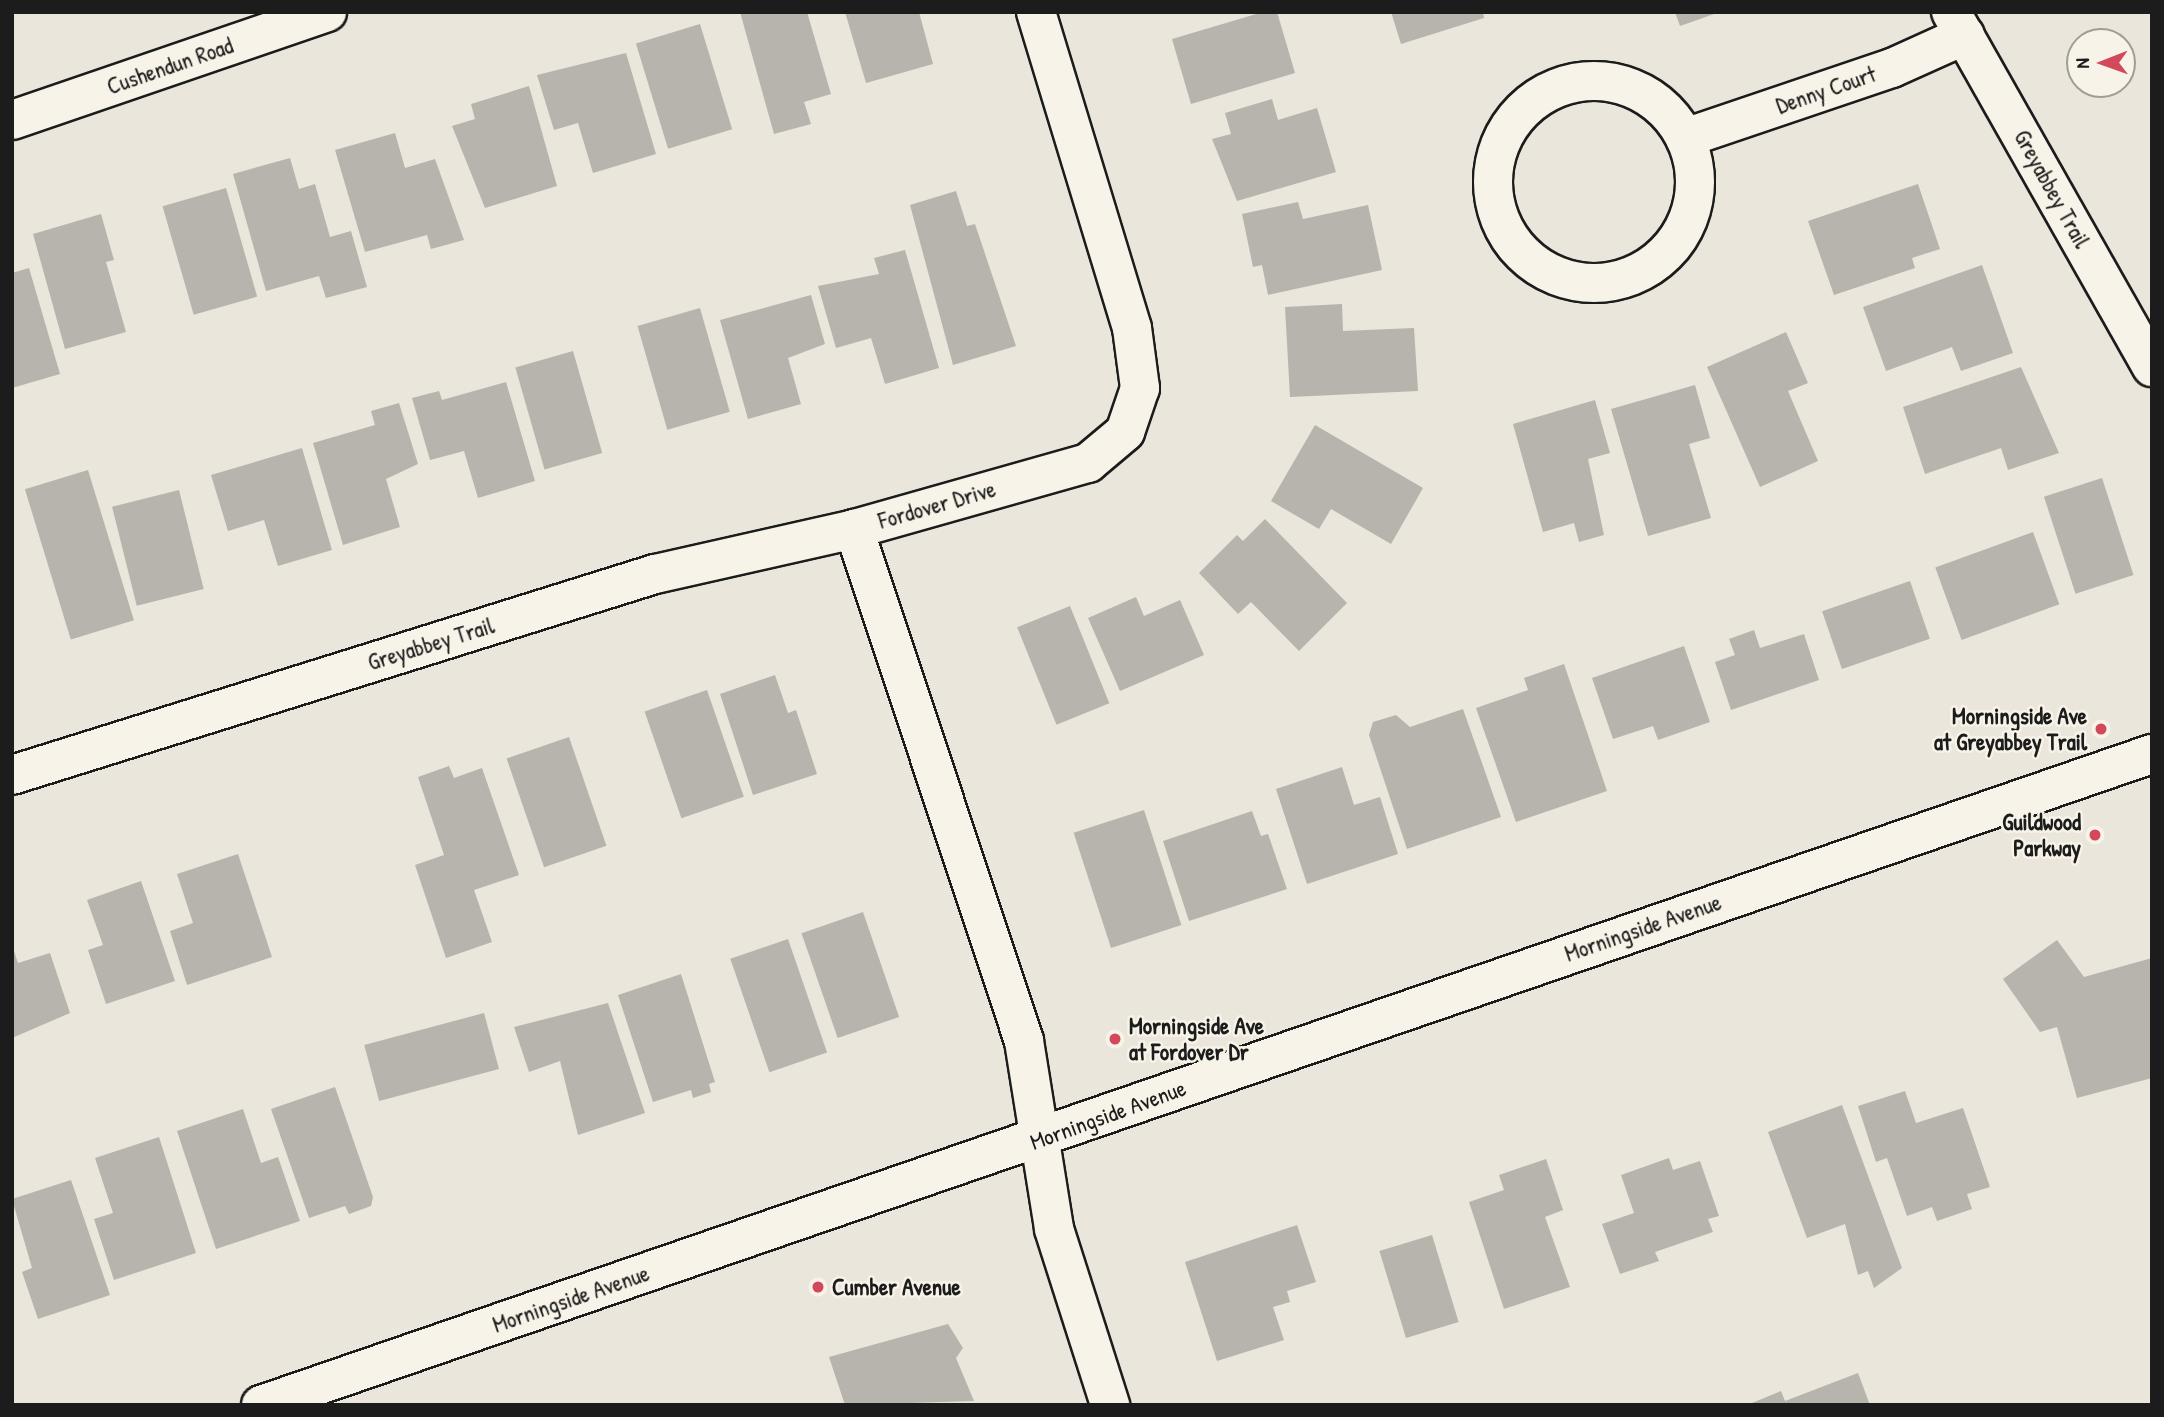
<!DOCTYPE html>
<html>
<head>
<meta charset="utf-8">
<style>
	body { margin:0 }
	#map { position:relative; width:2164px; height:1417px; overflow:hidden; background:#eae6dc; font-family:"Patrick Hand",sans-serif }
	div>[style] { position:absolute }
	.building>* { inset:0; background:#b6b4ac; transform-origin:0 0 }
	.roads { filter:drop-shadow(2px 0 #1c1c1c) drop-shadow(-2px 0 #1c1c1c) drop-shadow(0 2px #1c1c1c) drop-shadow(0 -2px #1c1c1c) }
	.minor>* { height:38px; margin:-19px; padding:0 19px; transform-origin:19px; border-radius:19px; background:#f7f3e8 }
	.minor>.ring { margin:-19px; padding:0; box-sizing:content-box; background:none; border:38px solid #f7f3e8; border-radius:50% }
	.secondary>* { height:38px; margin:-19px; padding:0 19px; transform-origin:19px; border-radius:19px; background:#f7f3e8 }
	.dots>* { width:19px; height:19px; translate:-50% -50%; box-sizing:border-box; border:4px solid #f7f3e8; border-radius:50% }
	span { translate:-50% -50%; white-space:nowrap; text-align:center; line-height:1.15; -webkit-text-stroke:5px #f7f3e8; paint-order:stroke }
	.street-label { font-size:23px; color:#1c1c1c }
	.poi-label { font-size:23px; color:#1c1c1c; font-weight:700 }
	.right { translate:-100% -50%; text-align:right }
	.left { translate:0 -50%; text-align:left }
	.frame { position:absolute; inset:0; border:14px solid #1c1c1c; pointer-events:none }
	.north { position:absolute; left:2066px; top:28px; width:70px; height:70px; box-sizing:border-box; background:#f7f3e8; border:2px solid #9f9d96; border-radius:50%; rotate:269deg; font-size:19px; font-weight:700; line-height:28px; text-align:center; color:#1c1c1c }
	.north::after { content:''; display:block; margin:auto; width:24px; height:32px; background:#d1495b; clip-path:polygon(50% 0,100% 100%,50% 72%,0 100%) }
</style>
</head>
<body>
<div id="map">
	<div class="building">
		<div style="clip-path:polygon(740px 12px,807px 12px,831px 94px,804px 102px,811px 124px,774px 134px)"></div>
		<div style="clip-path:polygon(845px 12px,919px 12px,933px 64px,866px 83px)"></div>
		<div style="clip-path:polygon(1263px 12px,1277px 12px,1295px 73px,1191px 104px,1172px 39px)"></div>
		<div style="clip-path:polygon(1391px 12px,1483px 12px,1484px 18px,1401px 44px)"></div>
		<div style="clip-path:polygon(1675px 12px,1717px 12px,1717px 13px,1680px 26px)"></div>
		<div style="left:700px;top:24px;width:110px;height:67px;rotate:73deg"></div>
		<div style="clip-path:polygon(626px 53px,656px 154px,593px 173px,578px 123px,554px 130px,537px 75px)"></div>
		<div style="clip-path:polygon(529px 86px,557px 186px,485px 208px,452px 126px,475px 119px,471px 104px)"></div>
		<div style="clip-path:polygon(1272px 99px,1278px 120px,1317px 108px,1336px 172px,1237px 201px,1212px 139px,1231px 134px,1225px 113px)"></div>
		<div style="clip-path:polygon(395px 133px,405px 168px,435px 159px,464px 240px,431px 249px,427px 235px,365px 252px,335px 150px)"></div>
		<div style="clip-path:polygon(290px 158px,299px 189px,315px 184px,330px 237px,351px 231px,367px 287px,326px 298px,319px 276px,266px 291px,233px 174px)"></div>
		<div style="clip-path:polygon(1918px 184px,1940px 249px,1912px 258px,1915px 268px,1834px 295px,1808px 221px)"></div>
		<div style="left:226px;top:188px;width:113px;height:66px;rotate:74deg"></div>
		<div style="clip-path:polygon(956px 191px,967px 226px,975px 224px,1016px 346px,953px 365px,910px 205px)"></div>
		<div style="clip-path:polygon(1298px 202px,1303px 219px,1368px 205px,1382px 270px,1268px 295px,1262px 265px,1253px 267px,1242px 214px)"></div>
		<div style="clip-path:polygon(101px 214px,114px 260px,106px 262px,126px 332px,65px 349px,33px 234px)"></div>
		<div style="clip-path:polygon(905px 250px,939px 368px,885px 384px,871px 338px,836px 348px,818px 286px,879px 274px,874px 258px)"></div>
		<div style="clip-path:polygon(1982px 265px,2013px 353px,1961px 371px,1952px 347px,1886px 371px,1863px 307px)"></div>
		<div style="clip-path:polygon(29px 268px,60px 374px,12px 388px,12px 273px)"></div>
		<div style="clip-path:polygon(811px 295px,825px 344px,788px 358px,801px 404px,748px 419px,720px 320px)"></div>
		<div style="clip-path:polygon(1342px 304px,1343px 331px,1414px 328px,1418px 391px,1290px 397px,1285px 307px)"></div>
		<div style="left:700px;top:308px;width:108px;height:65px;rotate:74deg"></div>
		<div style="clip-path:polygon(1786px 332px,1808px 383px,1788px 391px,1818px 461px,1760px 487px,1707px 367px)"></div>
		<div style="left:573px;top:351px;width:106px;height:60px;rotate:74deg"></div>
		<div style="clip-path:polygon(2021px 367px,2059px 453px,2008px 470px,2001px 448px,1925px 474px,1903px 407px)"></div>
		<div style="clip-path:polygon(506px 382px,535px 481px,478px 498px,464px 451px,430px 460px,412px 398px,439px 391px,442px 400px)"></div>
		<div style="clip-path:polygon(1695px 385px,1710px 438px,1689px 444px,1711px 518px,1648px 536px,1611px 409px)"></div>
		<div style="clip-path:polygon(1595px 400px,1610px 453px,1588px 459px,1604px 535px,1579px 542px,1574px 523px,1543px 532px,1513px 424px)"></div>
		<div style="clip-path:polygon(399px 403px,418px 464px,386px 479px,400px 527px,343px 545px,313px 443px,375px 425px,371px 411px)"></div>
		<div style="clip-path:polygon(1315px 425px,1423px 488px,1391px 544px,1331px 509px,1319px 529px,1271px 501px)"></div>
		<div style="clip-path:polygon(302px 448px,332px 550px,278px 566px,264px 520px,228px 531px,211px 475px)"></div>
		<div style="left:88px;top:470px;width:157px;height:66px;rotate:73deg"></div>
		<div style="left:2102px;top:478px;width:102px;height:61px;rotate:72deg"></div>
		<div style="left:179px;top:490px;width:102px;height:69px;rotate:76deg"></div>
		<div style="clip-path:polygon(1265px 519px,1347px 603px,1299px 651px,1251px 602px,1238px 614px,1199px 573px,1237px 535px,1243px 541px)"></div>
		<div style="left:2033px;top:532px;width:77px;height:104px;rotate:70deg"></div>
		<div style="left:1910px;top:581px;width:61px;height:93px;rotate:71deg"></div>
		<div style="clip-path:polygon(1136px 597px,1144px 616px,1180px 600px,1204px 655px,1120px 691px,1088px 618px)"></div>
		<div style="left:1070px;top:606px;width:105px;height:57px;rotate:68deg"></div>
		<div style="clip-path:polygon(1754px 630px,1760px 648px,1804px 634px,1819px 680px,1731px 710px,1715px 662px,1735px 655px,1729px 639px)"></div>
		<div style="clip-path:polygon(1684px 646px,1710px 722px,1658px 740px,1653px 726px,1613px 739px,1592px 678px)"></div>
		<div style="clip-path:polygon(1564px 664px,1607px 791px,1516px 822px,1476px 708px,1528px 690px,1524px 678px)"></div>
		<div style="clip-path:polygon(775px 675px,788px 713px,796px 710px,817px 774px,753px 795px,720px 694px)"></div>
		<div style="left:707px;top:690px;width:113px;height:66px;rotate:71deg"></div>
		<div style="clip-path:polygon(1463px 709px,1501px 817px,1407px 849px,1369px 735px,1373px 722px,1396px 715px,1410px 727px)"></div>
		<div style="left:569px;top:737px;width:115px;height:66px;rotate:71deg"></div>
		<div style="clip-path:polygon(449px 766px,454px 778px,482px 768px,519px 875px,474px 890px,492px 942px,446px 958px,415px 865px,444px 855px,418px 777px)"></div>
		<div style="clip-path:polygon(1342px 767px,1354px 805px,1380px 797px,1398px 854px,1307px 884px,1276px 789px)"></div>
		<div style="left:1144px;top:810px;width:121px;height:74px;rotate:72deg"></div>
		<div style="clip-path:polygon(1252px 811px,1261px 836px,1268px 834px,1287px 889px,1189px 921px,1163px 841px)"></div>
		<div style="clip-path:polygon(238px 854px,272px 957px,187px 985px,170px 931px,193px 923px,177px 874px)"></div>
		<div style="clip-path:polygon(141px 881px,175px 981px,106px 1004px,88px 950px,103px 945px,87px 900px)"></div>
		<div style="left:863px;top:912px;width:111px;height:65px;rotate:71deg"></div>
		<div style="left:788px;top:939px;width:120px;height:61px;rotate:71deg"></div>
		<div style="clip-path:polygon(2057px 940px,2084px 977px,2152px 958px,2152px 1078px,2077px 1098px,2057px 1027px,2040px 1032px,2003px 979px)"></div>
		<div style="clip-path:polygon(13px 948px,18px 963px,50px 953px,70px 1013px,12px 1038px)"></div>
		<div style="clip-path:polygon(681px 974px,715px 1082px,709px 1084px,711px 1092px,693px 1098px,691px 1090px,653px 1102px,618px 995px)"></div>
		<div style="clip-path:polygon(608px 1003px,645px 1113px,578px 1135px,560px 1061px,529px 1072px,514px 1027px)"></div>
		<div style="left:484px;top:1013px;width:58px;height:124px;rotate:75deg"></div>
		<div style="clip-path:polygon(335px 1087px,373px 1197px,371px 1206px,349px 1214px,345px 1206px,309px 1218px,271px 1109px)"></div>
		<div style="clip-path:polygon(1905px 1091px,1916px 1123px,1963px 1108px,1990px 1187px,1967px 1194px,1972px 1209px,1937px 1221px,1932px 1207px,1907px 1216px,1887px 1158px,1876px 1162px,1858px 1106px)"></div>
		<div style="clip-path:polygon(1842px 1105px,1902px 1268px,1874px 1288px,1868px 1271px,1858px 1275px,1845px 1224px,1807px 1238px,1768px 1132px)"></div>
		<div style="clip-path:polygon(243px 1109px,261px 1163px,278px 1157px,300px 1221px,216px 1249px,177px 1131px)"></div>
		<div style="clip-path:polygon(159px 1137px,196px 1253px,114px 1280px,94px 1219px,113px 1213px,95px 1158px)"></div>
		<div style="clip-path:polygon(1669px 1158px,1673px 1170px,1700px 1161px,1719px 1216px,1708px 1219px,1713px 1232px,1655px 1252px,1659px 1261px,1620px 1274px,1602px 1224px,1634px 1213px,1621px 1175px)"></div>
		<div style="clip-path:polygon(1546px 1159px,1563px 1210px,1545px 1217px,1570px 1287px,1504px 1309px,1469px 1202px,1504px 1190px,1499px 1175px)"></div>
		<div style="clip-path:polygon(71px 1180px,110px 1295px,38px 1319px,22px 1272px,32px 1268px,12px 1199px)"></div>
		<div style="clip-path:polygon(1297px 1225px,1316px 1282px,1287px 1291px,1290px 1302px,1273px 1307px,1284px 1340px,1217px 1361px,1185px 1262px)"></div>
		<div style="left:1432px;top:1235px;width:91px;height:55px;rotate:73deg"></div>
		<div style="clip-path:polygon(948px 1324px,963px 1348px,956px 1358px,974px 1401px,845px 1405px,829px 1357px)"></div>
		<div style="clip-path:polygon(1858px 1373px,1870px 1405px,1747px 1405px,1781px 1391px,1785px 1401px)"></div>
	</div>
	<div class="roads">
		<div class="minor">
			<div style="left:1036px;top:12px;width:330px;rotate:73.1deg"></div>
			<div style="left:1132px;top:328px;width:61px;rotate:82.4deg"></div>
			<div style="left:1140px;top:388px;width:46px;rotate:108.8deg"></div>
			<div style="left:1125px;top:432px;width:48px;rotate:140deg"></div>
			<div style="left:1088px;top:463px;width:243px;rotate:164.2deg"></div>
			<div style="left:854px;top:529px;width:539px;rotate:71.63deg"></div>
			<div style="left:1024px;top:1041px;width:190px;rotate:80.9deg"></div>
			<div style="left:1054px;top:1229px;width:185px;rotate:72.3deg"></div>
			<div style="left:1951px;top:12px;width:408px;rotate:60.5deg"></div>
			<div class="ring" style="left:1493px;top:81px;width:164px;height:164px"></div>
			<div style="left:12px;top:120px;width:333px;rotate:-18.9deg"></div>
			<div style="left:1685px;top:138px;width:219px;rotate:-18.7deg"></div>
			<div style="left:1892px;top:68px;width:80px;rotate:-24.3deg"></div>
			<div style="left:12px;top:775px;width:674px;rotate:-17.36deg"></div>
			<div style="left:655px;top:574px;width:204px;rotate:-12.7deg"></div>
		</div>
		<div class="secondary">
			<div style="left:261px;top:1405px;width:2000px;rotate:-19deg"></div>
		</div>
	</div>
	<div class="dots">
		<div style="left:2101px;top:729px;background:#d1495b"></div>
		<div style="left:2095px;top:835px;background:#d1495b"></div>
		<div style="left:1115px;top:1039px;background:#d1495b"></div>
		<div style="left:818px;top:1287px;background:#d1495b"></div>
	</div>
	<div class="street-label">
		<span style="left:170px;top:66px;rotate:-19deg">Cushendun Road</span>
		<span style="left:1826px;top:90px;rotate:-19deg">Denny Court</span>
		<span style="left:2052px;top:189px;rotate:61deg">Greyabbey Trail</span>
		<span style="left:937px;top:505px;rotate:-16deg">Fordover Drive</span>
		<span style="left:431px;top:644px;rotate:-17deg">Greyabbey Trail</span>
		<span style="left:1643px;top:928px;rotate:-19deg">Morningside Avenue</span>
		<span style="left:1108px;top:1115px;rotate:-20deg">Morningside Avenue</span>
		<span style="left:571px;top:1299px;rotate:-19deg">Morningside Avenue</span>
	</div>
	<div class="poi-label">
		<span class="right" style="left:2087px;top:729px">Morningside Ave<br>at Greyabbey Trail</span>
		<span class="right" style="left:2081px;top:835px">Guildwood<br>Parkway</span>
		<span class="left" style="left:1129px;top:1039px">Morningside Ave<br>at Fordover Dr</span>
		<span class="left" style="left:832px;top:1287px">Cumber Avenue</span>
	</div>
	<div class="frame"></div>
	<div class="north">N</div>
</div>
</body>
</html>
